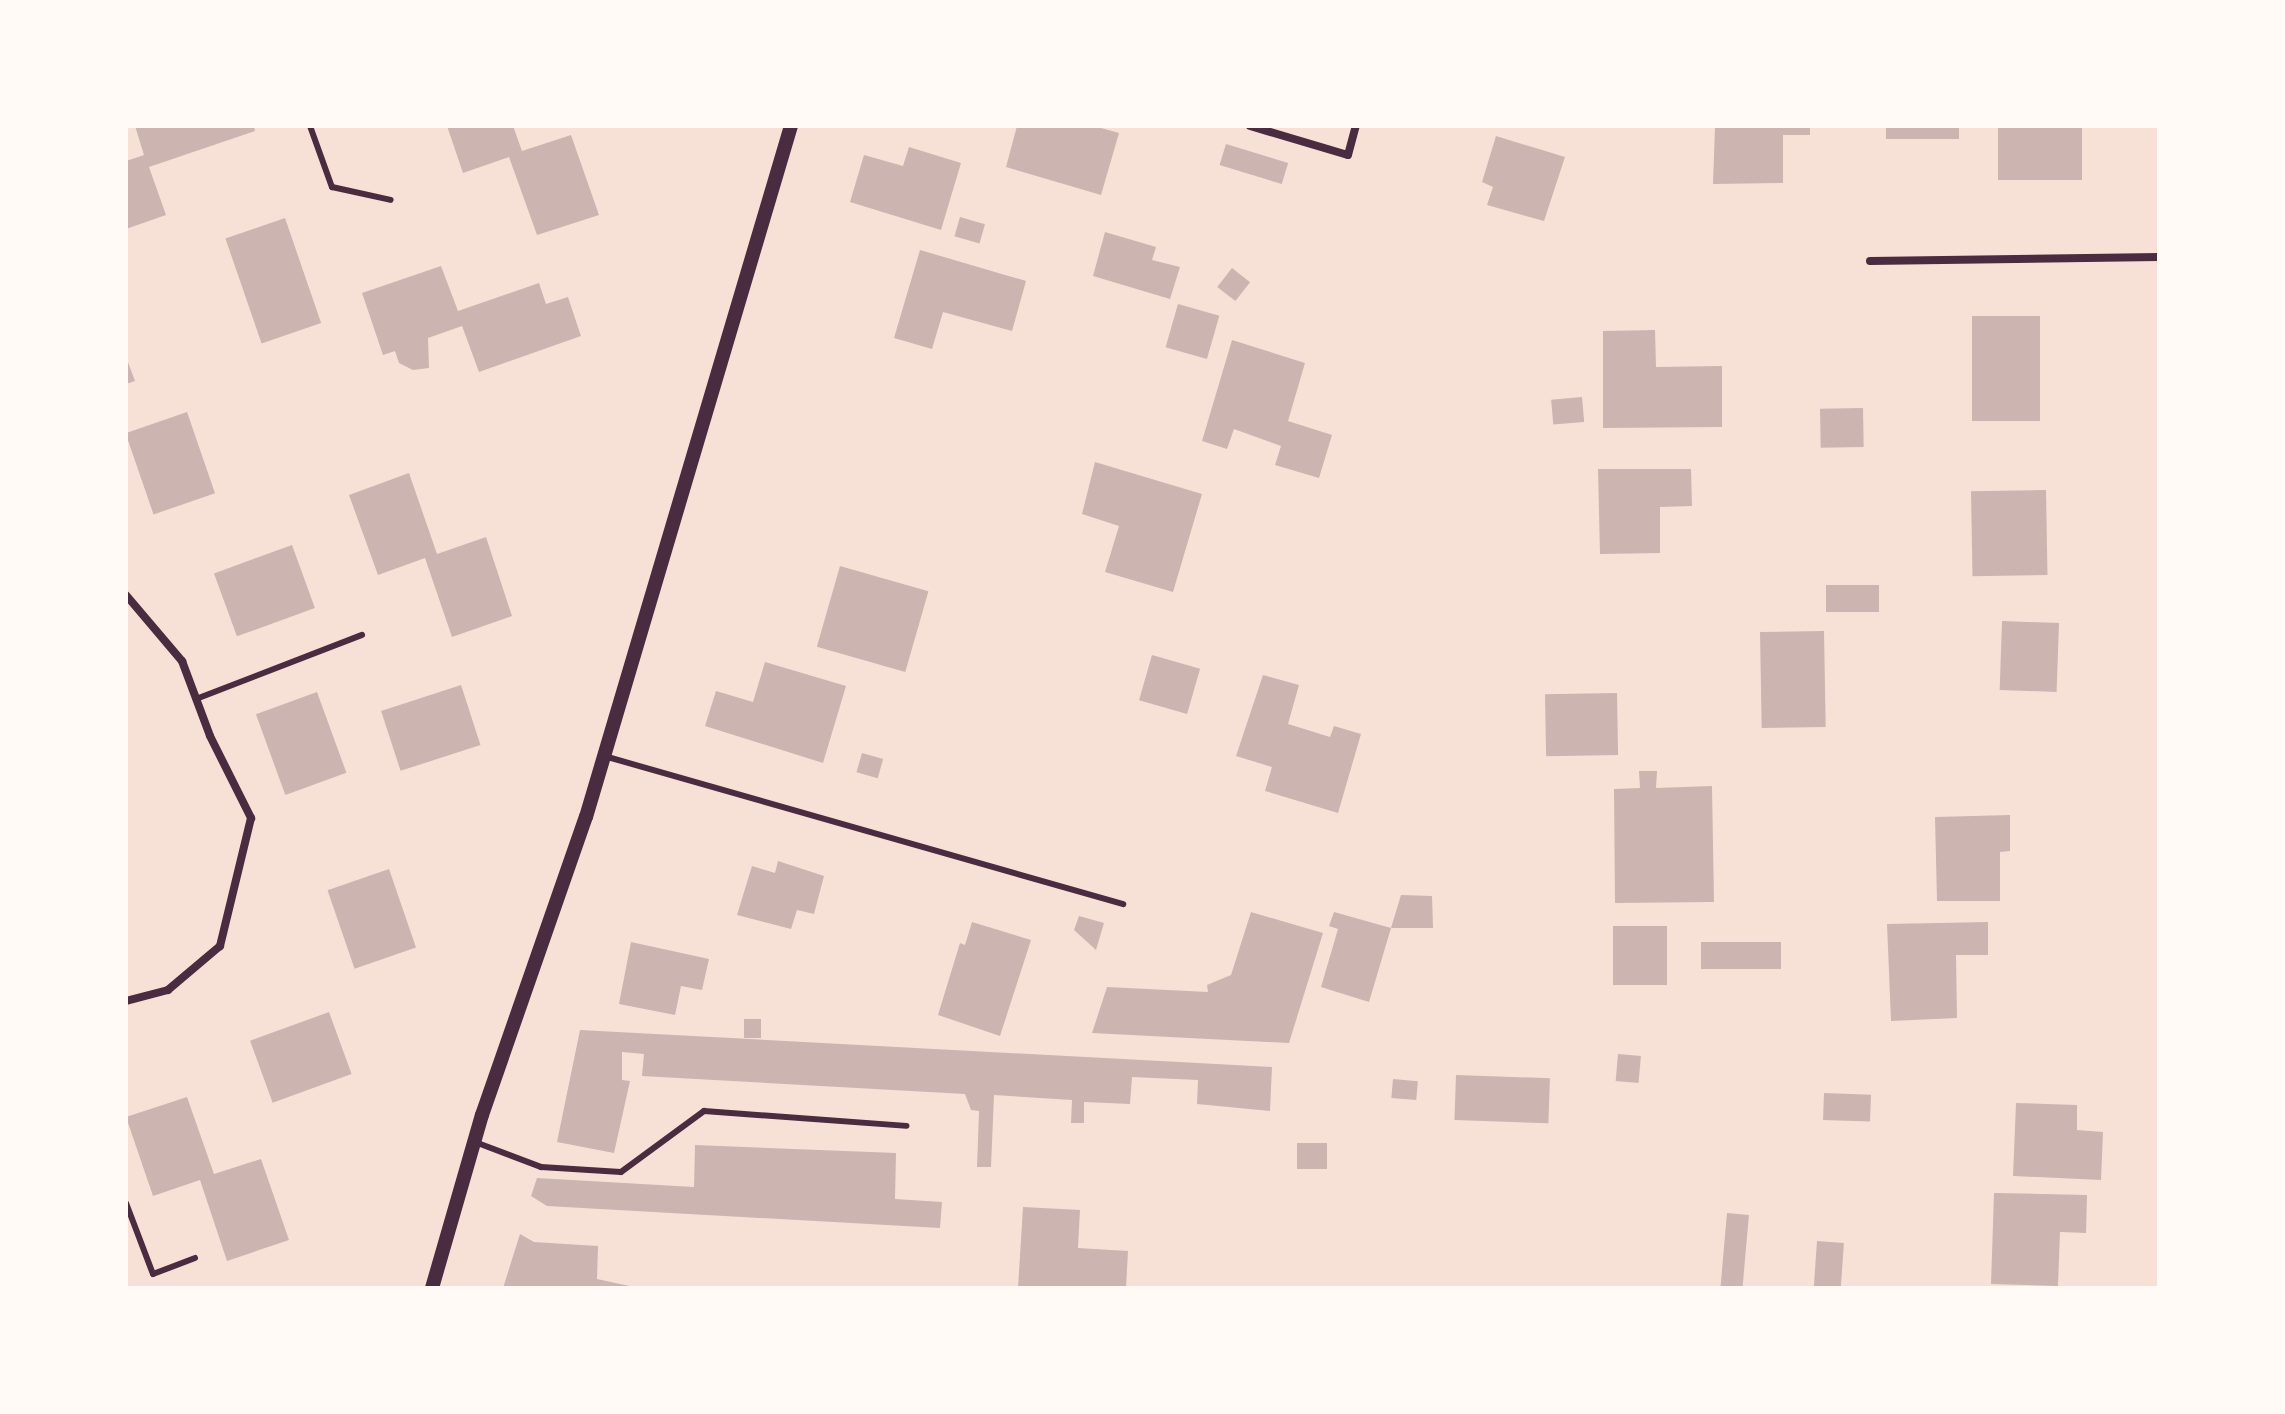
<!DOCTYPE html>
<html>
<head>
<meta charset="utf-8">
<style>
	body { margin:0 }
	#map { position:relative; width:2285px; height:1414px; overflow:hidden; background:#f7e1d7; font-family:"DejaVu Sans",sans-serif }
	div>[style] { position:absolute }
	.building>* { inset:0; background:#ccb4b1; transform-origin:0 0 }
	.service>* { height:6px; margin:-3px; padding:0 3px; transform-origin:3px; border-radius:3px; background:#4a2c40 }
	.minor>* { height:8px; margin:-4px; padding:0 4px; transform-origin:4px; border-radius:4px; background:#4a2c40 }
	.tertiary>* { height:14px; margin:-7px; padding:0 7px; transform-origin:7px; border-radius:7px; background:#4a2c40 }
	span { translate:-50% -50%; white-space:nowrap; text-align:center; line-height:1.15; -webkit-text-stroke:7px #fffaf5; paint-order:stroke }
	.frame { position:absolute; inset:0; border:128px solid #fffaf5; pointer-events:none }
</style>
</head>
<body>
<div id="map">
	<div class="building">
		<div style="clip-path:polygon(135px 126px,254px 126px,255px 131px,149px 167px,166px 215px,126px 229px,126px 161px,144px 155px)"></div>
		<div style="clip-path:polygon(447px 126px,513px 126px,522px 151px,571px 135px,599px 215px,537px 235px,509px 157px,463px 173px)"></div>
		<div style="clip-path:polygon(1017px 126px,1094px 126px,1119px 133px,1101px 195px,1006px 167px)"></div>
		<div style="clip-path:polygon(1715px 126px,1810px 126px,1810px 135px,1783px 135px,1783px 183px,1713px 184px)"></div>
		<div style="left:1886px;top:126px;width:73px;height:13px"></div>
		<div style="left:1998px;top:126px;width:84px;height:54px"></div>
		<div style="clip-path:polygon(1496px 136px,1565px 157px,1544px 221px,1487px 205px,1493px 187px,1482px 182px)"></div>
		<div style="left:1226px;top:144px;width:65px;height:22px;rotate:17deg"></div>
		<div style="clip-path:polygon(909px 147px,961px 163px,941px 230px,850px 202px,864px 155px,903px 166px)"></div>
		<div style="left:960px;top:217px;width:26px;height:20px;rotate:16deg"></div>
		<div style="left:285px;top:218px;width:111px;height:63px;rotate:71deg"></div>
		<div style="clip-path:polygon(1105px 232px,1156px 247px,1152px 260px,1180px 267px,1170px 299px,1093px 276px)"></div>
		<div style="clip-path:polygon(920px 250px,1026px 281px,1012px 331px,943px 312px,932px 349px,894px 338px)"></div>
		<div style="clip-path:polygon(441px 266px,458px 311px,539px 283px,546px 304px,568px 297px,581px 336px,479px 372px,462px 326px,428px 338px,429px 368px,413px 370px,399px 363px,395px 351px,383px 355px,362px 293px)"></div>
		<div style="left:1232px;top:268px;width:23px;height:24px;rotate:38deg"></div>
		<div style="left:1178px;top:304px;width:43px;height:45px;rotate:16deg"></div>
		<div style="left:1972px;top:316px;width:68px;height:105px"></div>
		<div style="clip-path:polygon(1655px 330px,1656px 367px,1722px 366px,1722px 427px,1603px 428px,1603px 331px)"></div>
		<div style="clip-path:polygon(1232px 340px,1305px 363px,1288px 421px,1332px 435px,1319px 478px,1275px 465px,1281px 446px,1234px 429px,1227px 449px,1202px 441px)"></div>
		<div style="clip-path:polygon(126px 357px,135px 381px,126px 384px)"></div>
		<div style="left:1582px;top:397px;width:25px;height:31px;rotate:85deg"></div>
		<div style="left:1863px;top:408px;width:39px;height:43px;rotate:89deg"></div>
		<div style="left:187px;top:412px;width:86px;height:65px;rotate:71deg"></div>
		<div style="clip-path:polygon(1095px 462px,1202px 494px,1173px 592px,1105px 572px,1119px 526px,1082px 514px)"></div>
		<div style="clip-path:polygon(1598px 469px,1691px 469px,1692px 506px,1660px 507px,1660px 553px,1600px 554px)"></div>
		<div style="clip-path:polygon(409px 473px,437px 554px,486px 537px,512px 616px,452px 637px,425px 558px,378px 575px,349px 495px)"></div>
		<div style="left:2046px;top:490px;width:85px;height:75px;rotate:89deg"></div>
		<div style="left:292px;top:545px;width:67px;height:83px;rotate:70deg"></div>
		<div style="left:840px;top:566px;width:92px;height:84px;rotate:16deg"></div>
		<div style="left:1826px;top:585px;width:53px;height:27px"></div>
		<div style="left:2059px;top:623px;width:69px;height:57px;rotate:92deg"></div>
		<div style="left:1824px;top:631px;width:96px;height:64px;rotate:89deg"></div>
		<div style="left:1152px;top:655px;width:50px;height:47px;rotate:16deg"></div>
		<div style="clip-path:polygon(765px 662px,846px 686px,823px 763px,705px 726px,716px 691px,753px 702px)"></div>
		<div style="clip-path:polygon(1263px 675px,1299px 685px,1288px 724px,1330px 737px,1334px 726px,1361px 734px,1338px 813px,1265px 791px,1272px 767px,1236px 756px)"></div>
		<div style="left:461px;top:685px;width:63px;height:84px;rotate:72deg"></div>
		<div style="left:317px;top:692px;width:86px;height:65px;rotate:70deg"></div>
		<div style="left:1617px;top:693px;width:62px;height:72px;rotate:89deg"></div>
		<div style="left:862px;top:753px;width:22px;height:20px;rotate:16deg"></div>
		<div style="clip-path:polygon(1639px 771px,1657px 771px,1656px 788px,1712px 786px,1714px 902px,1615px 903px,1614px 789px,1640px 788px)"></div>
		<div style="clip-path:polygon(2010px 815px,2010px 851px,2000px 852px,2000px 901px,1937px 901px,1935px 817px)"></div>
		<div style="clip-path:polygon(778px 861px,824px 876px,814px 914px,797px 910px,791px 929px,737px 915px,752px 866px,775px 873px)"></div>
		<div style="left:389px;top:869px;width:83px;height:65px;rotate:71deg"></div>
		<div style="clip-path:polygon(1401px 895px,1432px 896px,1433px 928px,1391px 928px)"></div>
		<div style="clip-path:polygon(1251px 912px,1323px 933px,1289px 1043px,1092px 1033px,1107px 987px,1208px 992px,1207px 985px,1231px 975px)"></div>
		<div style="clip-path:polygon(1334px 912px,1391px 928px,1369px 1002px,1321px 987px,1338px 929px,1329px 926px)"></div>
		<div style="clip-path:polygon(1079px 916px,1104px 923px,1096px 950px,1074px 930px)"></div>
		<div style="clip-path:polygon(972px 922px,1031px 940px,1000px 1036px,938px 1015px,960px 943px,965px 945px)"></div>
		<div style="clip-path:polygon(1988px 922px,1988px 955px,1956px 955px,1957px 1018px,1891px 1021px,1887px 924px)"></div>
		<div style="left:1613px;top:926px;width:54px;height:59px"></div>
		<div style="clip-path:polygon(631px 942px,709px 959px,702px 990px,681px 986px,675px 1015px,619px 1004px)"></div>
		<div style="left:1781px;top:942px;width:27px;height:80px;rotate:90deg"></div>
		<div style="left:329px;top:1012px;width:66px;height:84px;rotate:70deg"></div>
		<div style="left:744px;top:1019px;width:17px;height:19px"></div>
		<div style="clip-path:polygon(580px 1030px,1272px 1067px,1270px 1111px,1197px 1104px,1198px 1080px,1132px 1077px,1130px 1104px,1084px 1102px,1084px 1123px,1071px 1123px,1072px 1100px,994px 1095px,991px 1167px,977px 1167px,979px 1111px,971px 1110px,965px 1094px,642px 1076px,644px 1054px,622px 1052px,622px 1080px,630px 1081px,614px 1153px,557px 1142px)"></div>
		<div style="left:1618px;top:1054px;width:23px;height:27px;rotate:5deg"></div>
		<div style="left:1456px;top:1075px;width:94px;height:45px;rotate:2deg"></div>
		<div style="left:1393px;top:1079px;width:25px;height:19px;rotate:5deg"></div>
		<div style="left:1824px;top:1093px;width:47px;height:27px;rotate:2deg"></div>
		<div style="clip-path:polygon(187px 1097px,214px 1174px,261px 1159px,289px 1240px,227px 1261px,200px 1180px,153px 1196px,126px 1117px)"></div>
		<div style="clip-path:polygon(2016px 1103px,2077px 1105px,2077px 1130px,2103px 1132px,2101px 1180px,2013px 1176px)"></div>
		<div style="left:1297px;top:1143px;width:30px;height:26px"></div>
		<div style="clip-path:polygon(695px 1145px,896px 1153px,895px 1199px,942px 1202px,940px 1228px,547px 1206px,531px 1196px,537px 1178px,694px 1187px)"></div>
		<div style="clip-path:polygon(1994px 1193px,2087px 1195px,2086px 1233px,2060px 1232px,2058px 1286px,1991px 1284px)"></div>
		<div style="clip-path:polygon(1023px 1207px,1080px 1210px,1078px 1248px,1128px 1251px,1126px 1288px,1018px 1288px)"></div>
		<div style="left:1727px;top:1213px;width:22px;height:75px;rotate:5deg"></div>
		<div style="clip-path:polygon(520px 1234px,534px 1242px,598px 1246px,597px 1279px,639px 1288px,503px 1288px)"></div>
		<div style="left:1817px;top:1241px;width:27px;height:47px;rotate:4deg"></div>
	</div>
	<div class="service">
		<div style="left:310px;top:126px;width:65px;rotate:70.2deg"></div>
		<div style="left:332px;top:187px;width:60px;rotate:12.4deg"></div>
		<div style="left:196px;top:699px;width:178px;rotate:-21.1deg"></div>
		<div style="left:604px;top:756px;width:540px;rotate:15.92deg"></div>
		<div style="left:475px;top:1142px;width:71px;rotate:20.7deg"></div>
		<div style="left:541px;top:1167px;width:80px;rotate:3.6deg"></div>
		<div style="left:621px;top:1172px;width:103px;rotate:-36.3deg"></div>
		<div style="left:704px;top:1111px;width:203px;rotate:4.2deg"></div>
		<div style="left:126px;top:1203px;width:76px;rotate:69.2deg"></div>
		<div style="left:153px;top:1274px;width:45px;rotate:-20.9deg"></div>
	</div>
	<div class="minor">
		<div style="left:1250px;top:126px;width:102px;rotate:16.5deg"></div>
		<div style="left:1348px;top:155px;width:30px;rotate:-75deg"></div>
		<div style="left:1870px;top:261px;width:289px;rotate:-0.8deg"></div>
		<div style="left:126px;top:595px;width:87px;rotate:49.7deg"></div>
		<div style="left:182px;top:661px;width:80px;rotate:69.5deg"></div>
		<div style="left:210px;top:736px;width:92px;rotate:63.4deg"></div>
		<div style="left:251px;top:818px;width:132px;rotate:103.6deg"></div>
		<div style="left:220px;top:946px;width:68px;rotate:139.8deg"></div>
		<div style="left:168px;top:990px;width:43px;rotate:165.3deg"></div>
	</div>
	<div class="tertiary">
		<div style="left:432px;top:1288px;width:180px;rotate:-73.9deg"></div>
		<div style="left:482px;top:1115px;width:316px;rotate:-70.8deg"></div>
		<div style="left:586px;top:817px;width:721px;rotate:-73.48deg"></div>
	</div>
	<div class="frame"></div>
</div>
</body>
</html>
